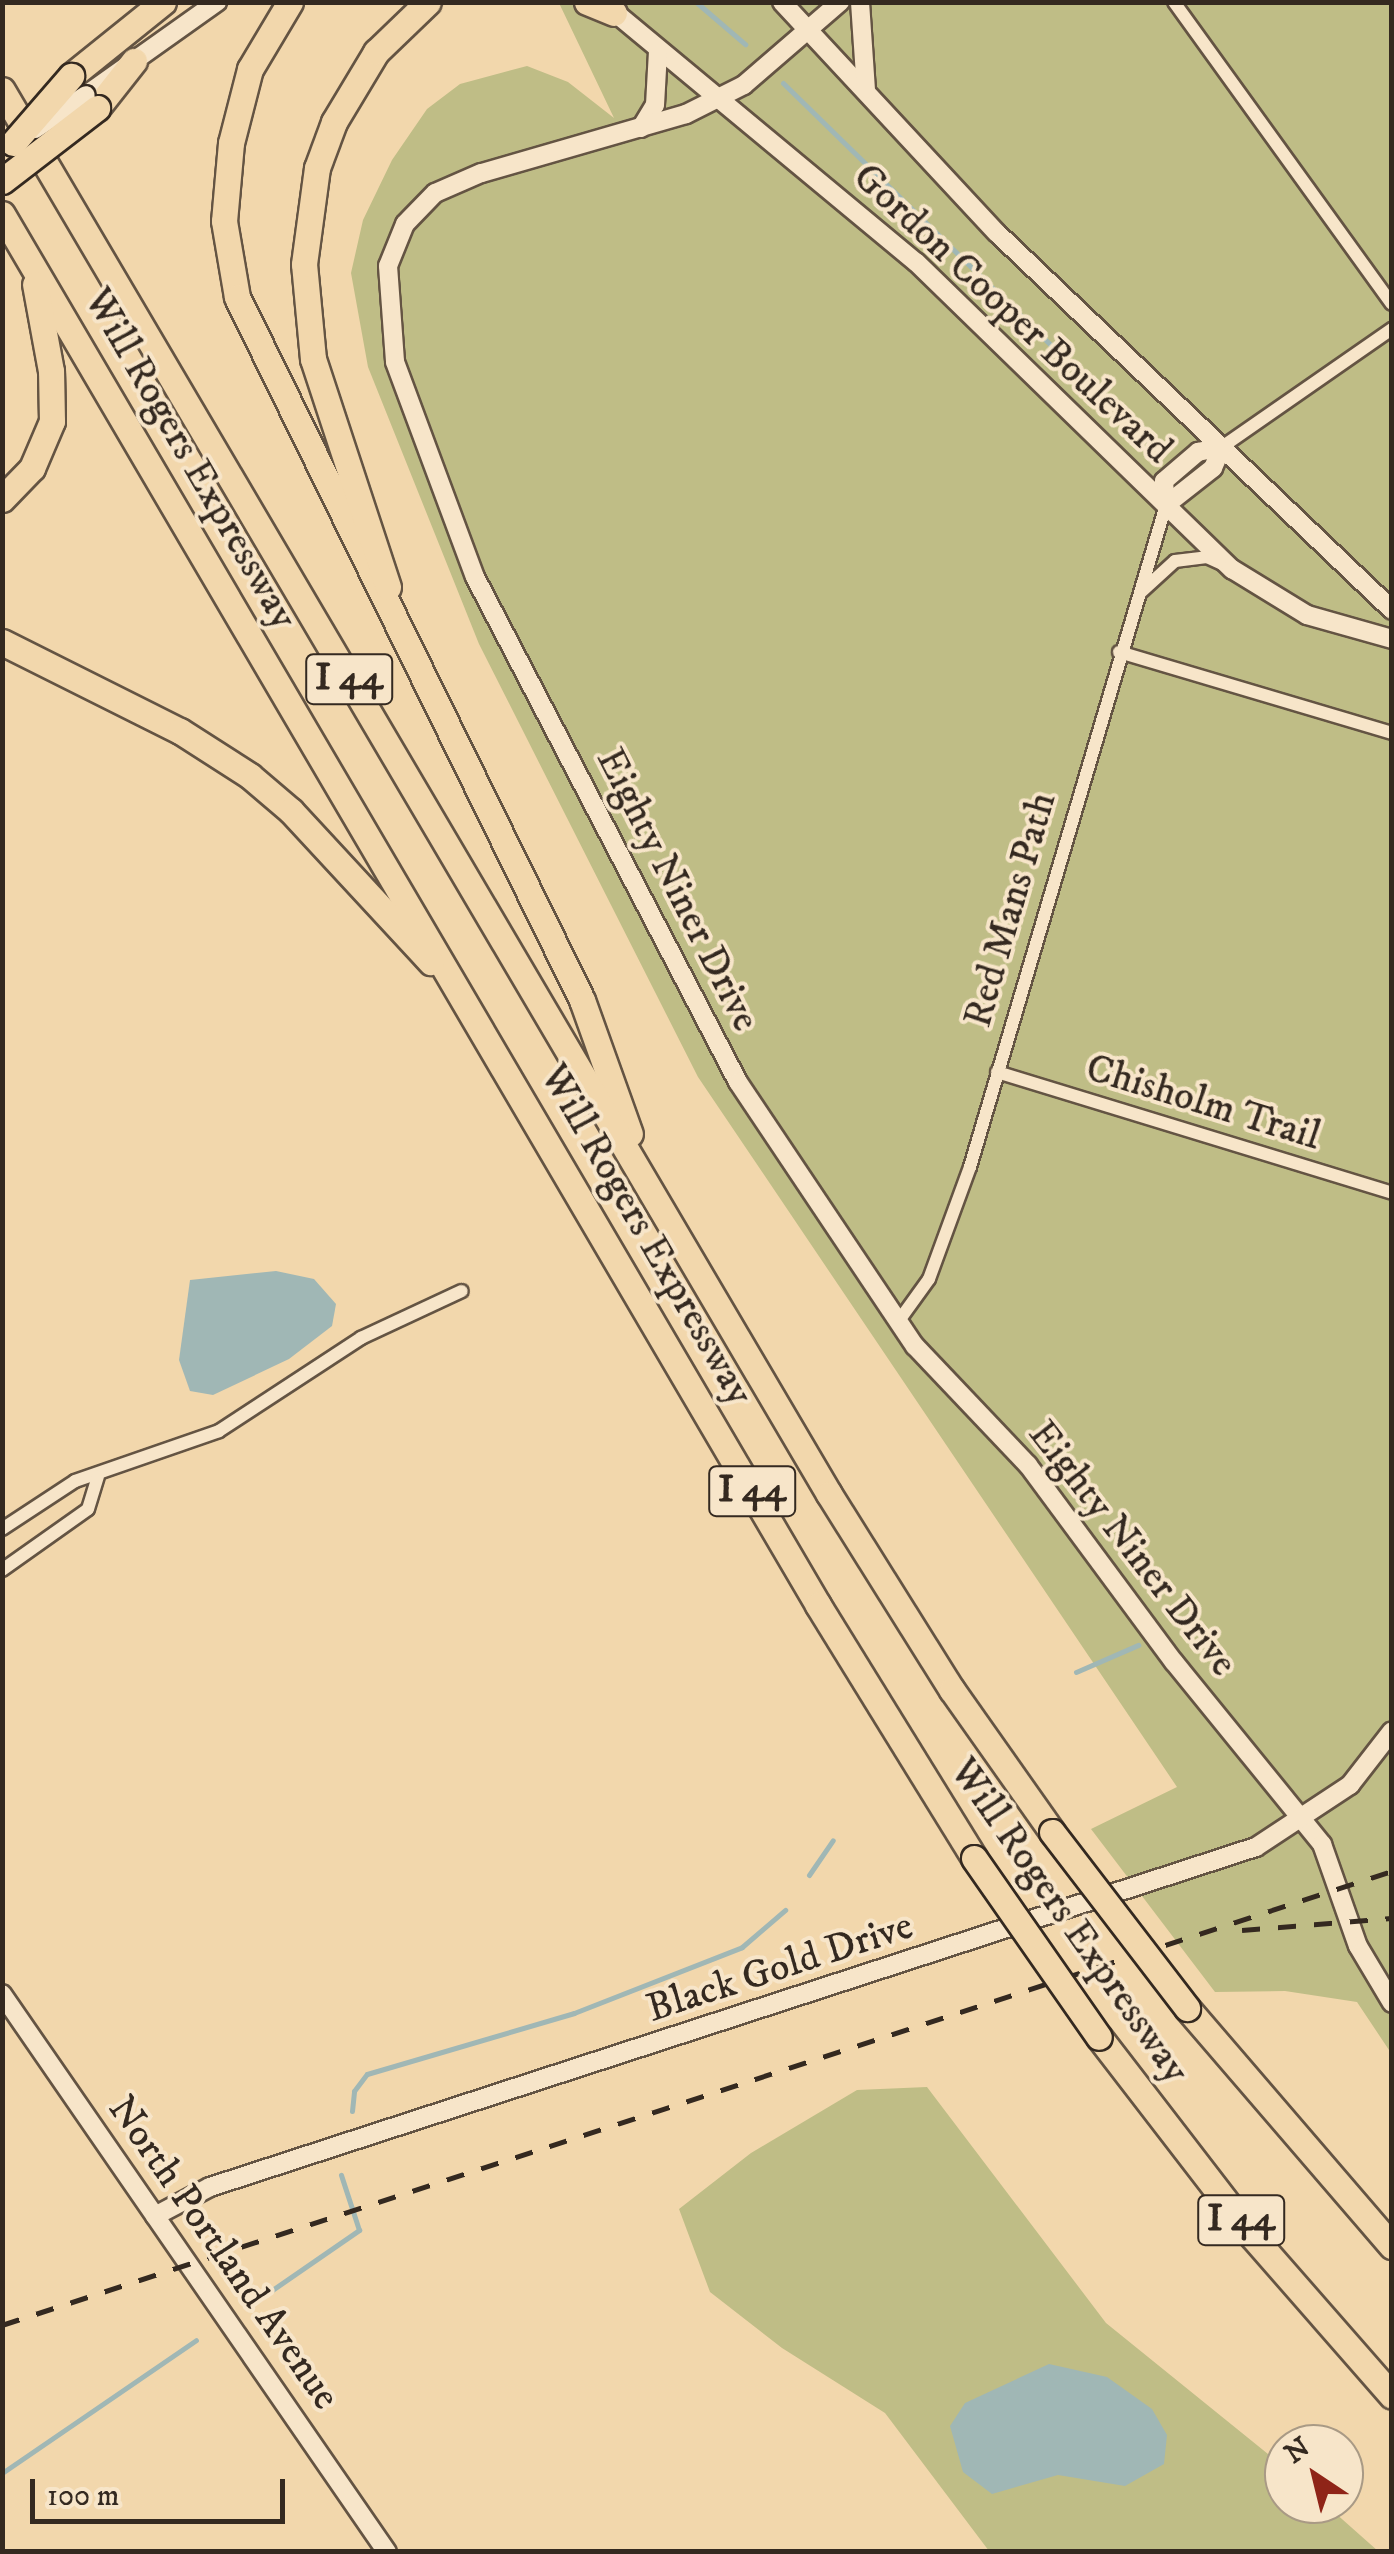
<!DOCTYPE html>
<html>
<head>
<meta charset="utf-8">
<style>
	body { margin:0 }
	#map { position:relative; width:1394px; height:2554px; overflow:hidden; background:#f2d7ac; font-family:"IM FELL DW Pica",serif }
	div>[style] { position:absolute }
	.green>* { inset:0; background:#bfbd86 }
	.water>* { inset:0; background:#a0b7b5 }
	.stream>* { height:5px; margin:-2.5px; padding:0 2.5px; transform-origin:2.5px; border-radius:2.5px; background:#a0b7b5 }
	.roads { filter:drop-shadow(2px 0 #645443) drop-shadow(-2px 0 #645443) drop-shadow(0 2px #645443) drop-shadow(0 -2px #645443) }
	.street>* { height:12px; margin:-6px; padding:0 6px; transform-origin:6px; border-radius:6px; background:#f7e5c9 }
	.secondary>* { height:18px; margin:-9px; padding:0 9px; transform-origin:9px; border-radius:9px; background:#f7e5c9 }
	.highway>* { height:25px; margin:-12.5px; padding:0 12.5px; transform-origin:12.5px; border-radius:12.5px; background:#f2d7ac }
	.rail>* { height:5px; margin-top:-2.5px; transform-origin:0; background:repeating-linear-gradient(90deg,#342920 0 18px,transparent 0 36px) }
	.bridges { filter:drop-shadow(2px 0 #342920) drop-shadow(-2px 0 #342920) drop-shadow(0 2px #342920) drop-shadow(0 -2px #342920) }
	.secondary-bridge>* { height:18px; margin:-9px; padding:0 9px; transform-origin:9px; border-radius:9px; background:#f7e5c9 }
	.highway-bridge>* { height:25px; margin:-12.5px; padding:0 12.5px; transform-origin:12.5px; border-radius:12.5px; background:#f2d7ac }
	span { translate:-50% -50%; white-space:nowrap; text-align:center; line-height:1.15; -webkit-text-stroke:8px #f7e5c9; paint-order:stroke }
	.shield-label span { padding:2px 8px; background:#f7e5c9; border:2px solid; border-radius:8px; -webkit-text-stroke-width:0 }
	.shield-label { font-size:38px; color:#342920; font-weight:700 }
	.street-label { font-size:40px; color:#342920 }
	.frame { position:absolute; inset:0; border:5px solid #342920; pointer-events:none }
	.north { position:absolute; left:1264px; top:2424px; width:100px; height:100px; box-sizing:border-box; background:#f7e5c9; border:2px solid #a99a85; border-radius:50%; rotate:325deg; font-size:28px; font-weight:700; line-height:40px; text-align:center; color:#342920 }
	.north::after { content:''; display:block; margin:auto; width:35px; height:45px; background:#8f2418; clip-path:polygon(50% 0,100% 100%,50% 72%,0 100%) }
	.scale { position:absolute; left:30px; top:2479px; width:255px; height:45px; box-sizing:border-box; border:5px solid #342920; border-top:0; padding-left:12px; font-size:30px; line-height:35px; white-space:nowrap; color:#342920; -webkit-text-stroke:8px #f7e5c9; paint-order:stroke }
</style>
</head>
<body>
<div id="map">
	<div class="green">
		<div style="clip-path:polygon(559px 3px,1391px 3px,1391px 2053px,1357px 2002px,1285px 1991px,1215px 1992px,1091px 1829px,1177px 1787px,698px 1077px,479px 644px,368px 367px,351px 273px,363px 220px,392px 160px,427px 109px,460px 84px,527px 66px,568px 82px,614px 118px)"></div>
		<div style="clip-path:polygon(927px 2087px,1106px 2323px,1284px 2467px,1284px 2504px,1325px 2504px,1378px 2551px,989px 2551px,885px 2413px,782px 2348px,710px 2292px,679px 2209px,751px 2153px,857px 2090px)"></div>
	</div>
	<div class="water">
		<div style="clip-path:polygon(276px 1271px,314px 1279px,336px 1304px,332px 1326px,289px 1359px,213px 1395px,190px 1391px,179px 1360px,190px 1280px)"></div>
		<div style="clip-path:polygon(1049px 2364px,1107px 2377px,1152px 2409px,1167px 2435px,1164px 2464px,1125px 2486px,1058px 2475px,992px 2494px,963px 2472px,950px 2426px,965px 2403px)"></div>
	</div>
	<div class="stream">
		<div style="left:696px;top:2px;width:65px;rotate:40.6deg"></div>
		<div style="left:783px;top:83px;width:518px;rotate:44.37deg"></div>
		<div style="left:1076px;top:1672px;width:68px;rotate:-23.5deg"></div>
		<div style="left:809px;top:1875px;width:42px;rotate:-55.6deg"></div>
		<div style="left:352px;top:2111px;width:20px;rotate:-84deg"></div>
		<div style="left:354px;top:2091px;width:21px;rotate:-53deg"></div>
		<div style="left:367px;top:2074px;width:216px;rotate:-16.4deg"></div>
		<div style="left:574px;top:2013px;width:180px;rotate:-21.4deg"></div>
		<div style="left:742px;top:1947px;width:57px;rotate:-40.7deg"></div>
		<div style="left:249px;top:2306px;width:134px;rotate:-34.6deg"></div>
		<div style="left:359px;top:2230px;width:58px;rotate:-108.1deg"></div>
		<div style="left:2px;top:2473px;width:235px;rotate:-34.4deg"></div>
	</div>
	<div class="roads">
		<div class="street">
			<div style="left:1174px;top:2px;width:372px;rotate:54.2deg"></div>
			<div style="left:1222px;top:447px;width:207px;rotate:-34.8deg"></div>
			<div style="left:1141px;top:592px;width:46px;rotate:-42.4deg"></div>
			<div style="left:1175px;top:561px;width:32px;rotate:-7deg"></div>
			<div style="left:1207px;top:557px;width:17px;rotate:25deg"></div>
			<div style="left:1119px;top:652px;width:285px;rotate:16.5deg"></div>
			<div style="left:997px;top:1072px;width:413px;rotate:17deg"></div>
			<div style="left:898px;top:1322px;width:53px;rotate:-54.2deg"></div>
			<div style="left:929px;top:1279px;width:119px;rotate:-69.9deg"></div>
			<div style="left:970px;top:1167px;width:690px;rotate:-73.51deg"></div>
			<div style="left:2px;top:1529px;width:87px;rotate:-33.3deg"></div>
			<div style="left:75px;top:1481px;width:152px;rotate:-19.1deg"></div>
			<div style="left:219px;top:1431px;width:170px;rotate:-33.2deg"></div>
			<div style="left:361px;top:1338px;width:111px;rotate:-25deg"></div>
			<div style="left:2px;top:1570px;width:105px;rotate:-35.3deg"></div>
			<div style="left:88px;top:1509px;width:34px;rotate:-73deg"></div>
		</div>
		<div class="secondary">
			<div style="left:782px;top:2px;width:316px;rotate:47.1deg"></div>
			<div style="left:997px;top:233px;width:546px;rotate:43.66deg"></div>
			<div style="left:840px;top:2px;width:127px;rotate:139.2deg"></div>
			<div style="left:744px;top:85px;width:65px;rotate:153.4deg"></div>
			<div style="left:686px;top:114px;width:213px;rotate:163.9deg"></div>
			<div style="left:481px;top:173px;width:50px;rotate:156.5deg"></div>
			<div style="left:435px;top:193px;width:43px;rotate:134.1deg"></div>
			<div style="left:405px;top:224px;width:45px;rotate:112deg"></div>
			<div style="left:388px;top:266px;width:96px;rotate:85.8deg"></div>
			<div style="left:395px;top:362px;width:229px;rotate:69.6deg"></div>
			<div style="left:475px;top:577px;width:569px;rotate:62.49deg"></div>
			<div style="left:738px;top:1082px;width:318px;rotate:56.2deg"></div>
			<div style="left:915px;top:1346px;width:164px;rotate:46.5deg"></div>
			<div style="left:1028px;top:1465px;width:245px;rotate:53.5deg"></div>
			<div style="left:1174px;top:1662px;width:235px;rotate:50.9deg"></div>
			<div style="left:1322px;top:1844px;width:108px;rotate:70.6deg"></div>
			<div style="left:1358px;top:1946px;width:66px;rotate:59.2deg"></div>
			<div style="left:860px;top:2px;width:87px;rotate:86.1deg"></div>
			<div style="left:606px;top:5px;width:403px;rotate:39.7deg"></div>
			<div style="left:916px;top:262px;width:441px;rotate:44.2deg"></div>
			<div style="left:1232px;top:569px;width:88px;rotate:31.5deg"></div>
			<div style="left:1307px;top:615px;width:88px;rotate:15.8deg"></div>
			<div style="left:86px;top:95px;width:161px;rotate:-35.4deg"></div>
			<div style="left:641px;top:128px;width:27px;rotate:-59deg"></div>
			<div style="left:655px;top:105px;width:54px;rotate:-86.8deg"></div>
			<div style="left:1166px;top:505px;width:24px;rotate:-95deg"></div>
			<div style="left:1164px;top:481px;width:45px;rotate:-40.5deg"></div>
			<div style="left:1198px;top:452px;width:25px;rotate:-12deg"></div>
			<div style="left:1166px;top:505px;width:60px;rotate:-38.2deg"></div>
			<div style="left:1213px;top:468px;width:23px;rotate:-67deg"></div>
			<div style="left:2px;top:1994px;width:678px;rotate:55.4deg"></div>
			<div style="left:155px;top:2216px;width:62px;rotate:-27.8deg"></div>
			<div style="left:210px;top:2187px;width:1100px;rotate:-18.01deg"></div>
			<div style="left:1256px;top:1847px;width:113px;rotate:-33.4deg"></div>
			<div style="left:1350px;top:1785px;width:68px;rotate:-52.1deg"></div>
		</div>
		<div class="highway">
			<div style="left:290px;top:2px;width:78px;rotate:120.8deg"></div>
			<div style="left:250px;top:69px;width:76px;rotate:104.4deg"></div>
			<div style="left:231px;top:143px;width:78px;rotate:95.1deg"></div>
			<div style="left:224px;top:221px;width:77px;rotate:80.3deg"></div>
			<div style="left:237px;top:297px;width:783px;rotate:63.86deg"></div>
			<div style="left:582px;top:1000px;width:142px;rotate:70.3deg"></div>
			<div style="left:587px;top:2px;width:29px;rotate:22deg"></div>
			<div style="left:71px;top:76px;width:118px;rotate:-38.8deg"></div>
			<div style="left:2px;top:90px;width:1629px;rotate:59.5deg"></div>
			<div style="left:829px;top:1494px;width:231px;rotate:57.9deg"></div>
			<div style="left:952px;top:1690px;width:174px;rotate:54.8deg"></div>
			<div style="left:97px;top:108px;width:60px;rotate:-51.8deg"></div>
			<div style="left:2px;top:214px;width:1613px;rotate:59.6deg"></div>
			<div style="left:818px;top:1605px;width:297px;rotate:58.3deg"></div>
			<div style="left:2px;top:499px;width:43px;rotate:-45.9deg"></div>
			<div style="left:32px;top:468px;width:51px;rotate:-66.9deg"></div>
			<div style="left:52px;top:421px;width:50px;rotate:-91.1deg"></div>
			<div style="left:51px;top:371px;width:88px;rotate:-100.4deg"></div>
			<div style="left:388px;top:587px;width:240px;rotate:-108.2deg"></div>
			<div style="left:313px;top:359px;width:95px;rotate:-95.4deg"></div>
			<div style="left:304px;top:264px;width:97px;rotate:-82.3deg"></div>
			<div style="left:317px;top:168px;width:49px;rotate:-69.7deg"></div>
			<div style="left:334px;top:122px;width:82px;rotate:-59deg"></div>
			<div style="left:376px;top:52px;width:72px;rotate:-43.9deg"></div>
			<div style="left:2px;top:642px;width:199px;rotate:26.6deg"></div>
			<div style="left:180px;top:731px;width:83px;rotate:32.7deg"></div>
			<div style="left:250px;top:776px;width:54px;rotate:40.5deg"></div>
			<div style="left:291px;top:811px;width:206px;rotate:47.2deg"></div>
			<div style="left:1187px;top:2008px;width:314px;rotate:49.3deg"></div>
			<div style="left:1099px;top:2037px;width:252px;rotate:52.4deg"></div>
			<div style="left:1253px;top:2237px;width:211px;rotate:48.8deg"></div>
		</div>
	</div>
	<div class="rail">
		<div style="left:1242px;top:1930px;width:150px;rotate:-4.6deg"></div>
		<div style="left:2px;top:2325px;width:1462px;rotate:-18.09deg"></div>
	</div>
	<div class="bridges">
		<div class="secondary-bridge">
			<div style="left:35px;top:129px;width:61px;rotate:-33.7deg"></div>
		</div>
		<div class="highway-bridge">
			<div style="left:13px;top:143px;width:89px;rotate:-49.1deg"></div>
			<div style="left:2px;top:181px;width:120px;rotate:-37.5deg"></div>
			<div style="left:1052px;top:1832px;width:222px;rotate:52.5deg"></div>
			<div style="left:974px;top:1858px;width:218px;rotate:55.1deg"></div>
		</div>
	</div>
	<div class="shield-label">
		<span style="left:349px;top:679px">I 44</span>
		<span style="left:752px;top:1491px">I 44</span>
		<span style="left:1241px;top:2220px">I 44</span>
	</div>
	<div class="street-label">
		<span style="left:1012px;top:314px;rotate:43deg">Gordon Cooper Boulevard</span>
		<span style="left:190px;top:459px;rotate:60deg">Will Rogers Expressway</span>
		<span style="left:677px;top:890px;rotate:63deg">Eighty Niner Drive</span>
		<span style="left:1011px;top:910px;rotate:-74deg">Red Mans Path</span>
		<span style="left:1203px;top:1103px;rotate:17deg">Chisholm Trail</span>
		<span style="left:646px;top:1235px;rotate:60deg">Will Rogers Expressway</span>
		<span style="left:1132px;top:1549px;rotate:52deg">Eighty Niner Drive</span>
		<span style="left:1069px;top:1921px;rotate:55deg">Will Rogers Expressway</span>
		<span style="left:780px;top:1968px;rotate:-18deg">Black Gold Drive</span>
		<span style="left:223px;top:2253px;rotate:55deg">North Portland Avenue</span>
	</div>
	<div class="frame"></div>
	<div class="north">N</div>
	<div class="scale">100 m</div>
</div>
</body>
</html>
